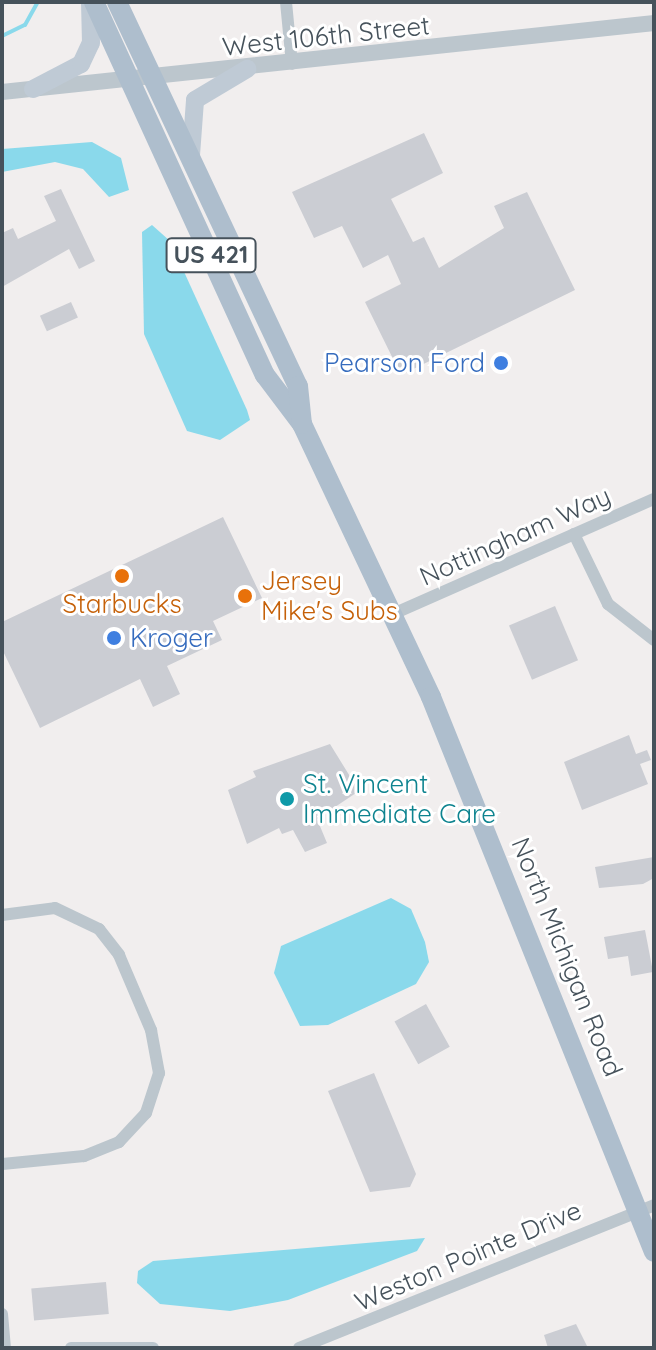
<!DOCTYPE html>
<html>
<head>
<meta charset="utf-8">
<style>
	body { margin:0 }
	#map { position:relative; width:656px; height:1350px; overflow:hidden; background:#f1eeee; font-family:Quicksand,sans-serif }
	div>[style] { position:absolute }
	.water>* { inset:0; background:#8ad9eb }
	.stream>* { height:4px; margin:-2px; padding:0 2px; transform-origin:2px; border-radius:2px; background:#8ad9eb }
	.building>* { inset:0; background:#cbcdd3; transform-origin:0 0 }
	.minor>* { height:12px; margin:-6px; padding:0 6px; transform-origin:6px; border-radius:6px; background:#bcc6cd }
	.tertiary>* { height:16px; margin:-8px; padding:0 8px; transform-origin:8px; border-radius:8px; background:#bcc6cd }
	.secondary>* { height:18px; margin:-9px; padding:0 9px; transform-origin:9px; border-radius:9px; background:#bfcad5 }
	.primary>* { height:20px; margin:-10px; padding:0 10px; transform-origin:10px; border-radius:10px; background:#aebecd }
	.dots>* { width:22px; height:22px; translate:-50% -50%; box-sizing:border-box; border:4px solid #fff; border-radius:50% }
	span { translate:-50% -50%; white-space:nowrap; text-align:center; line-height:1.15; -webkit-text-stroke:6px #fff; paint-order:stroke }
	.shield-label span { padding:2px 6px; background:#fff; border:2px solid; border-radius:6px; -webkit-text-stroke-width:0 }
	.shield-label { font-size:24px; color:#46525b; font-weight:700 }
	.street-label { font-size:26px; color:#46525b }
	.shop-label { font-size:26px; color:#366cbe }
	.right { translate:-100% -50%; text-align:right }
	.left { translate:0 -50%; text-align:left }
	.food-label { font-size:26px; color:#c56008 }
	.culture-label { font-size:26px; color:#0d838f }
	.frame { position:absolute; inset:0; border:4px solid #46525b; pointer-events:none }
</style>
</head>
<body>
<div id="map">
	<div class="water">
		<div style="clip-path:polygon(92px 142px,121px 158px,129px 190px,109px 197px,83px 169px,55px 162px,2px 172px,2px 149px)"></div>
		<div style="clip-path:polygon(152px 225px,170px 241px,247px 410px,250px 420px,220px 440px,187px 431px,144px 334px,142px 232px)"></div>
		<div style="clip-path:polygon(391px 898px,411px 909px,425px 942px,429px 962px,416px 984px,328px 1025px,300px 1026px,274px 973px,281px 946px)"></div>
		<div style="clip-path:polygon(425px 1238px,417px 1251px,288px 1300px,230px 1311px,160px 1304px,137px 1283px,138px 1271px,153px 1261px)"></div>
	</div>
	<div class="stream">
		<div style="left:2px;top:36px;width:25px;rotate:-26deg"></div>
		<div style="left:25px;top:25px;width:26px;rotate:-61deg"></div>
	</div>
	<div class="building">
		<div style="clip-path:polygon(424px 133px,443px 173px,391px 199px,413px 242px,424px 237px,439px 268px,504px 228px,494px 206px,527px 192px,575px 290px,401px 375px,365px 302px,401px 284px,388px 255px,363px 268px,342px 226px,314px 238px,292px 192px)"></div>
		<div style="clip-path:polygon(61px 189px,95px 261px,79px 269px,69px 249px,2px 287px,2px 233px,13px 228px,18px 239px,56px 221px,44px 196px)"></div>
		<div style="left:71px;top:302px;width:17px;height:34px;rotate:66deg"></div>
		<div style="clip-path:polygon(223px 517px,262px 598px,213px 621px,222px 640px,167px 666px,180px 694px,153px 707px,140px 679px,40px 728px,2px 649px,2px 622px)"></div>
		<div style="left:555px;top:606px;width:59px;height:50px;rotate:67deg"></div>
		<div style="clip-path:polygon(629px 735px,636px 754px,647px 750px,651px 760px,640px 764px,648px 784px,582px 810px,564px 762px)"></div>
		<div style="clip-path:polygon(330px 744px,359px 791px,317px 819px,327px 843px,305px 852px,293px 830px,282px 834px,279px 828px,247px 844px,228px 790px,256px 777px,253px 771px)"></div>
		<div style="clip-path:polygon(654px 857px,654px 878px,643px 884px,599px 888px,595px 867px)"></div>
		<div style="clip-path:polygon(645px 930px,653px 972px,631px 976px,628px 956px,608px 959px,604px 937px)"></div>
		<div style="left:426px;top:1004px;width:49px;height:36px;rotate:61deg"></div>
		<div style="clip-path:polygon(374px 1073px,416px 1174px,410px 1187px,370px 1192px,328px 1091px)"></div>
		<div style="left:106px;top:1282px;width:32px;height:75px;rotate:85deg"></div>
		<div style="clip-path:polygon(576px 1324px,588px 1348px,548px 1348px,544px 1335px)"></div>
	</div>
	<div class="minor">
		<div style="left:286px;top:2px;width:62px;rotate:84.5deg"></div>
		<div style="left:574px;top:534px;width:78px;rotate:64.1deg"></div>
		<div style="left:608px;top:604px;width:58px;rotate:38deg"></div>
		<div style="left:393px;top:614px;width:285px;rotate:-23.8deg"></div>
		<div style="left:2px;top:915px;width:53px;rotate:-7.5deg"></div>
		<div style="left:55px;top:908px;width:49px;rotate:25.5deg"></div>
		<div style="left:99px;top:929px;width:33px;rotate:52deg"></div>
		<div style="left:119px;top:955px;width:82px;rotate:66.9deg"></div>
		<div style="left:151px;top:1030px;width:44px;rotate:79.5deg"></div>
		<div style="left:159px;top:1073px;width:42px;rotate:108deg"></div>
		<div style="left:146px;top:1113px;width:40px;rotate:133deg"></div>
		<div style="left:119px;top:1142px;width:38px;rotate:158deg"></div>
		<div style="left:84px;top:1156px;width:82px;rotate:174.4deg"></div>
		<div style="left:2px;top:1314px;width:34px;rotate:85deg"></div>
		<div style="left:71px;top:1348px;width:82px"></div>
		<div style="left:299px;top:1348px;width:383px;rotate:-21.9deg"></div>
	</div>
	<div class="tertiary">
		<div style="left:2px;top:92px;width:656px;rotate:-6.04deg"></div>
	</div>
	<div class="secondary">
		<div style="left:33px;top:89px;width:54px;rotate:-27.5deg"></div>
		<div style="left:81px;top:64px;width:23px;rotate:-65deg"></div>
		<div style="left:91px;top:43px;width:41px;rotate:-91.4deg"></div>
		<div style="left:191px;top:155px;width:55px;rotate:-85.8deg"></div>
		<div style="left:195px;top:100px;width:61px;rotate:-30.8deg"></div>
	</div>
	<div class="primary">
		<div style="left:94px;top:2px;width:410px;rotate:65.4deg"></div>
		<div style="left:265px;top:375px;width:61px;rotate:52.9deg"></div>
		<div style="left:302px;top:424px;width:302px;rotate:64.7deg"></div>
		<div style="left:431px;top:697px;width:598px;rotate:68.11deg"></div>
		<div style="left:117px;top:2px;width:425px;rotate:64.8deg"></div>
		<div style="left:298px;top:386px;width:38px;rotate:84deg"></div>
	</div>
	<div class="dots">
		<div style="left:501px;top:363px;background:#3f7fe0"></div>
		<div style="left:122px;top:576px;background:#e8710a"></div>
		<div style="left:245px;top:596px;background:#e8710a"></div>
		<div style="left:114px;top:638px;background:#3f7fe0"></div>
		<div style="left:287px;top:799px;background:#0f9aa8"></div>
	</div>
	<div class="shield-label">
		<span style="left:211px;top:255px">US 421</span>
	</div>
	<div class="street-label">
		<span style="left:326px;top:36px;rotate:-6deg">West 106th Street</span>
		<span style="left:515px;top:536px;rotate:-24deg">Nottingham Way</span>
		<span style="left:567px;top:957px;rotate:68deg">North Michigan Road</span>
		<span style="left:468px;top:1256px;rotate:-23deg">Weston Pointe Drive</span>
	</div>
	<div class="shop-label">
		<span class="right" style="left:485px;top:363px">Pearson Ford</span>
		<span class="left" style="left:130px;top:638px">Kroger</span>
	</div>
	<div class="food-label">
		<span class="left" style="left:261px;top:596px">Jersey<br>Mike's Subs</span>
		<span style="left:122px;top:604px">Starbucks</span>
	</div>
	<div class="culture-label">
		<span class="left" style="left:303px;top:799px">St. Vincent<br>Immediate Care</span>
	</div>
	<div class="frame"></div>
</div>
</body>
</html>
